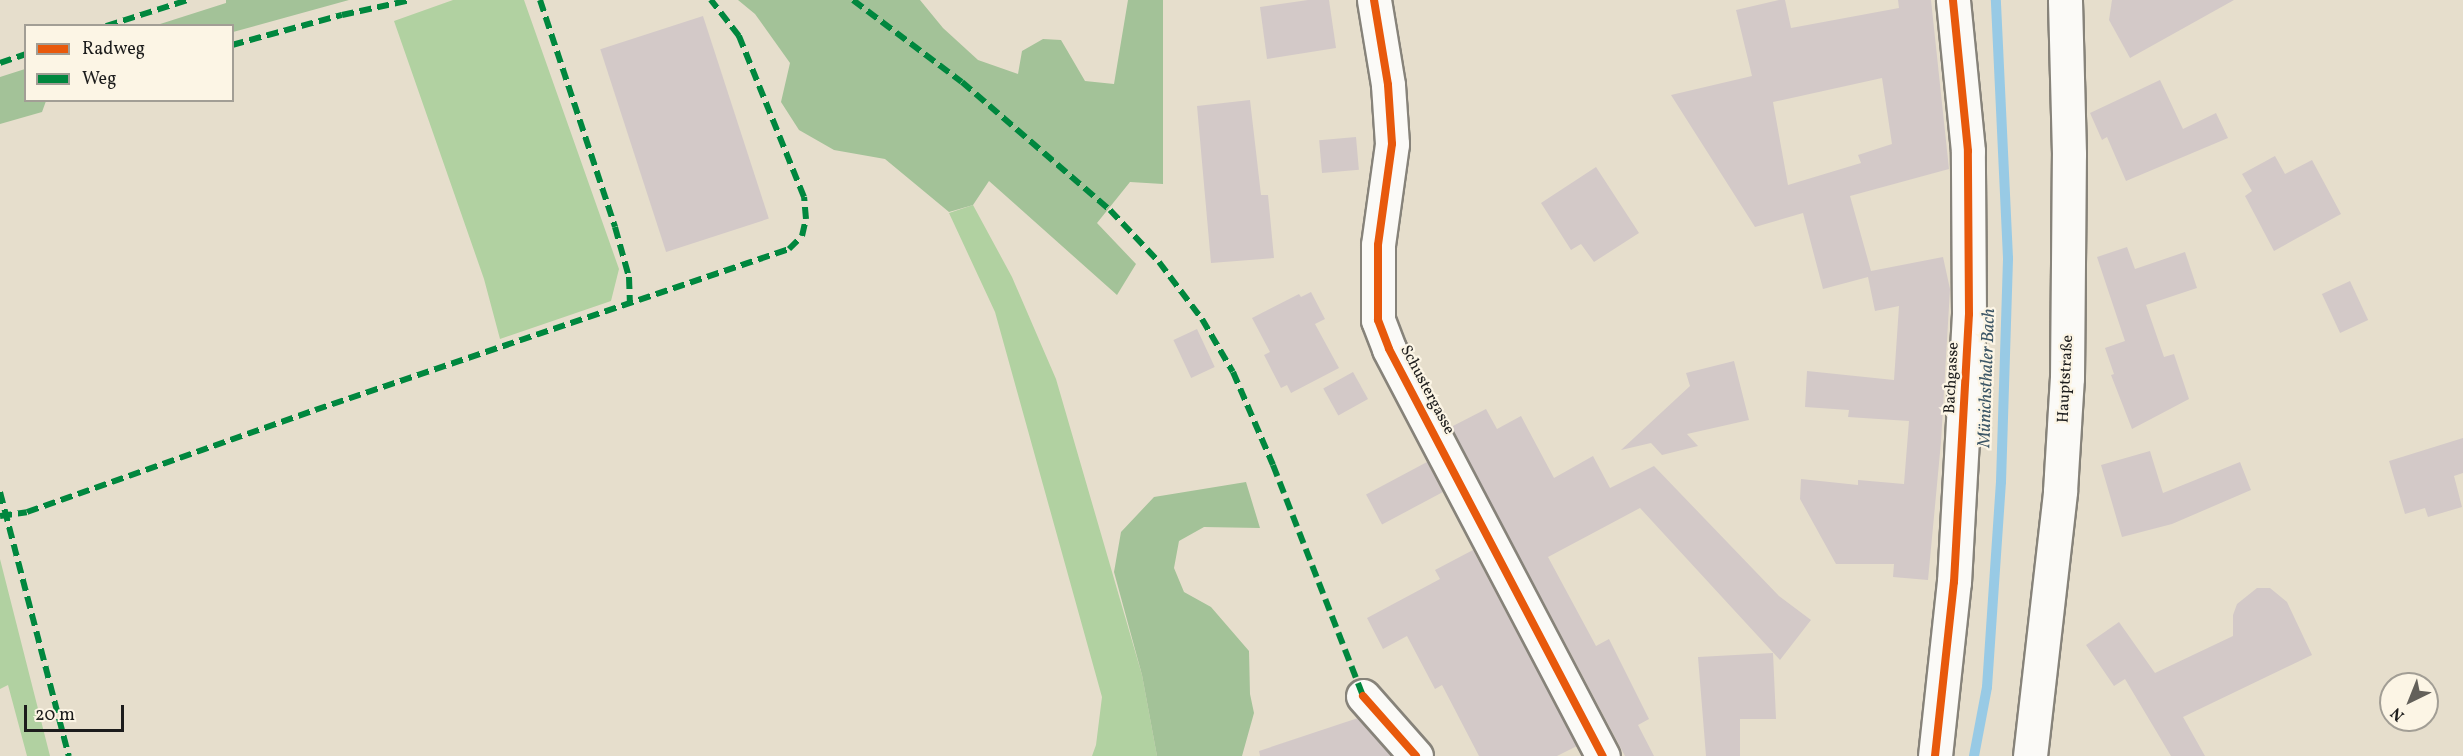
<!DOCTYPE html>
<html>
<head>
<meta charset="utf-8">
<style>
	body { margin:0 }
	#map { position:relative; width:2463px; height:756px; overflow:hidden; background:#e6decc; font-family:Vollkorn,serif }
	div>[style] { position:absolute }
	.green>* { inset:0; background:#b1d1a1 }
	.forest>* { inset:0; background:#a3c298 }
	.stream>* { height:10px; margin:-5px; padding:0 5px; transform-origin:5px; border-radius:5px; background:#98cae5 }
	.building>* { inset:0; background:#d3c9c8; transform-origin:0 0 }
	.roads { filter:drop-shadow(2px 0 #87837a) drop-shadow(-2px 0 #87837a) drop-shadow(0 2px #87837a) drop-shadow(0 -2px #87837a) }
	.minor>* { height:33px; margin:-16.5px; padding:0 16.5px; transform-origin:16.5px; border-radius:16.5px; background:#fbfaf7 }
	.tertiary>* { height:33px; margin:-16.5px; padding:0 16.5px; transform-origin:16.5px; border-radius:16.5px; background:#fbfaf7 }
	.quiet>* { height:6px; margin-top:-3px; transform-origin:0; background:repeating-linear-gradient(90deg,#00873e 0 12px,transparent 0 18px) }
	.cycleway>* { height:8px; margin:-4px; padding:0 4px; transform-origin:4px; border-radius:4px; background:#e8590c }
	span { translate:-50% -50%; white-space:nowrap; text-align:center; line-height:1.15; -webkit-text-stroke:4.5px #fcf5e5; paint-order:stroke }
	.street-label { font-size:16px; color:#1c1c1c }
	.water-label { font-size:18px; color:#3c5666; font-style:italic }
	.legend { position:absolute; left:24px; top:24px; width:210px; height:78px; box-sizing:border-box; background:#fcf5e5; border:2px solid #a29e95; margin:0; padding:8px 10px; list-style:none; font-size:18px; color:#1c1c1c }
	.legend li { display:flex; align-items:center; gap:12px; height:30px }
	.legend b { width:30px; border:2px solid #a29e95 }
	.north { position:absolute; left:2379px; top:672px; width:60px; height:60px; box-sizing:border-box; background:#fcf5e5; border:2px solid #a29e95; border-radius:50%; rotate:223deg; font-size:16px; font-weight:700; line-height:24px; text-align:center; color:#1c1c1c }
	.north::after { content:''; display:block; margin:auto; width:21px; height:27px; background:#63605a; clip-path:polygon(50% 0,100% 100%,50% 72%,0 100%) }
	.scale { position:absolute; left:24px; top:705px; width:100px; height:27px; box-sizing:border-box; border:3px solid #1c1c1c; border-top:0; padding-left:8px; font-size:18px; line-height:21px; white-space:nowrap; color:#1c1c1c; -webkit-text-stroke:4px #fcf5e5; paint-order:stroke }
</style>
</head>
<body>
<div id="map">
	<div class="green">
		<div style="clip-path:polygon(453px 0,524px 0,619px 269px,611px 301px,500px 339px,484px 279px,394px 21px)"></div>
		<div style="clip-path:polygon(973px 205px,1012px 277px,1056px 379px,1142px 675px,1157px 756px,1092px 756px,1096px 745px,1102px 697px,995px 312px,949px 213px)"></div>
		<div style="clip-path:polygon(0 559px,50px 756px,27px 756px,8px 685px,0 689px)"></div>
	</div>
	<div class="forest">
		<div style="clip-path:polygon(226px 0,349px 0,233px 32px,232px 26px,157px 25px,226px 3px)"></div>
		<div style="clip-path:polygon(738px 0,920px 0,943px 28px,978px 60px,1018px 74px,1022px 51px,1043px 39px,1061px 40px,1085px 81px,1114px 84px,1128px 0,1163px 0,1163px 184px,1130px 182px,1097px 223px,1136px 264px,1117px 295px,989px 181px,973px 205px,949px 212px,885px 159px,834px 150px,799px 130px,781px 102px,790px 63px,755px 14px)"></div>
		<div style="clip-path:polygon(25px 69px,26px 100px,46px 101px,42px 112px,0 124px,0 77px)"></div>
		<div style="clip-path:polygon(1246px 482px,1260px 528px,1204px 527px,1179px 541px,1174px 568px,1184px 592px,1211px 607px,1249px 651px,1250px 694px,1254px 713px,1242px 756px,1157px 756px,1142px 675px,1114px 572px,1121px 532px,1154px 497px)"></div>
	</div>
	<div class="stream">
		<div style="left:1974px;top:756px;width:70px;rotate:-79.3deg"></div>
		<div style="left:1987px;top:687px;width:205px;rotate:-86.1deg"></div>
		<div style="left:2001px;top:482px;width:224px;rotate:-88.2deg"></div>
		<div style="left:2008px;top:258px;width:258px;rotate:-92.7deg"></div>
	</div>
	<div class="building">
		<div style="clip-path:polygon(1308px 0,1329px 0,1336px 48px,1267px 59px,1260px 7px)"></div>
		<div style="clip-path:polygon(evenodd,1779px 0,1785px 0,1791px 28px,1899px 8px,1898px 0,1931px 0,1949px 169px,1850px 196px,1871px 271px,1943px 257px,1950px 289px,1941px 442px,1928px 580px,1893px 577px,1894px 564px,1836px 564px,1800px 499px,1801px 479px,1858px 485px,1858px 480px,1904px 484px,1909px 421px,1848px 417px,1849px 410px,1805px 407px,1807px 371px,1894px 380px,1899px 306px,1875px 311px,1868px 277px,1823px 289px,1803px 213px,1755px 227px,1671px 95px,1752px 76px,1736px 10px,1779px 0,1882px 78px,1892px 144px,1858px 155px,1861px 163px,1788px 185px,1773px 102px,1882px 78px)"></div>
		<div style="clip-path:polygon(2112px 0,2234px 0,2130px 58px,2109px 20px)"></div>
		<div style="left:703px;top:16px;width:213px;height:108px;rotate:72deg"></div>
		<div style="clip-path:polygon(2160px 80px,2183px 129px,2216px 113px,2228px 138px,2126px 181px,2107px 137px,2102px 140px,2090px 113px)"></div>
		<div style="clip-path:polygon(1250px 100px,1261px 195px,1268px 195px,1274px 258px,1211px 263px,1197px 106px)"></div>
		<div style="left:1356px;top:137px;width:33px;height:37px;rotate:85deg"></div>
		<div style="clip-path:polygon(2275px 156px,2285px 174px,2312px 160px,2341px 214px,2274px 251px,2245px 196px,2252px 191px,2242px 174px)"></div>
		<div style="clip-path:polygon(1596px 167px,1639px 233px,1594px 262px,1581px 244px,1571px 250px,1541px 203px)"></div>
		<div style="clip-path:polygon(2127px 247px,2135px 269px,2185px 252px,2197px 288px,2146px 305px,2164px 357px,2174px 354px,2189px 399px,2132px 429px,2111px 375px,2114px 374px,2105px 348px,2125px 341px,2097px 257px)"></div>
		<div style="left:2350px;top:281px;width:43px;height:31px;rotate:65deg"></div>
		<div style="clip-path:polygon(1311px 292px,1325px 319px,1315px 324px,1339px 368px,1291px 393px,1287px 385px,1281px 388px,1264px 355px,1270px 352px,1252px 318px,1299px 294px,1301px 297px)"></div>
		<div style="left:1197px;top:329px;width:42px;height:26px;rotate:65deg"></div>
		<div style="clip-path:polygon(1734px 361px,1749px 420px,1687px 434px,1698px 446px,1662px 455px,1651px 443px,1621px 450px,1690px 386px,1686px 373px)"></div>
		<div style="left:1353px;top:372px;width:31px;height:34px;rotate:61deg"></div>
		<div style="clip-path:polygon(1486px 409px,1497px 429px,1521px 416px,1554px 478px,1593px 456px,1610px 488px,1654px 466px,1779px 596px,1811px 620px,1780px 660px,1640px 508px,1548px 557px,1596px 646px,1609px 639px,1649px 719px,1638px 725px,1654px 756px,1625px 756px,1451px 427px)"></div>
		<div style="clip-path:polygon(2463px 438px,2463px 473px,2454px 476px,2462px 507px,2428px 517px,2425px 508px,2405px 514px,2389px 461px)"></div>
		<div style="clip-path:polygon(2150px 451px,2163px 493px,2240px 462px,2251px 490px,2172px 524px,2122px 537px,2101px 465px)"></div>
		<div style="left:1427px;top:462px;width:34px;height:69px;rotate:62deg"></div>
		<div style="clip-path:polygon(1473px 550px,1577px 746px,1557px 756px,1479px 756px,1442px 685px,1435px 689px,1407px 636px,1383px 649px,1367px 618px,1440px 579px,1435px 570px)"></div>
		<div style="clip-path:polygon(2257px 588px,2270px 588px,2287px 602px,2312px 655px,2183px 717px,2205px 756px,2171px 756px,2125px 679px,2114px 686px,2086px 645px,2119px 622px,2155px 673px,2233px 636px,2233px 615px,2237px 604px)"></div>
		<div style="clip-path:polygon(1773px 653px,1776px 719px,1740px 719px,1740px 756px,1706px 756px,1698px 657px)"></div>
		<div style="clip-path:polygon(1358px 718px,1391px 756px,1260px 756px,1259px 751px)"></div>
	</div>
	<div class="roads">
		<div class="minor">
			<div style="left:1374px;top:0;width:86px;rotate:80.6deg"></div>
			<div style="left:1388px;top:85px;width:59px;rotate:86.1deg"></div>
			<div style="left:1392px;top:144px;width:102px;rotate:97.9deg"></div>
			<div style="left:1378px;top:245px;width:75px;rotate:90deg"></div>
			<div style="left:1378px;top:320px;width:31px;rotate:69deg"></div>
			<div style="left:1389px;top:349px;width:460px;rotate:62.3deg"></div>
			<div style="left:1363px;top:696px;width:80px;rotate:48.5deg"></div>
			<div style="left:1935px;top:756px;width:175px;rotate:-83.8deg"></div>
			<div style="left:1954px;top:582px;width:268px;rotate:-86.8deg"></div>
			<div style="left:1969px;top:314px;width:163px;rotate:-90.4deg"></div>
			<div style="left:1968px;top:151px;width:152px;rotate:-95.7deg"></div>
		</div>
		<div class="tertiary">
			<div style="left:2030px;top:756px;width:267px;rotate:-83.5deg"></div>
			<div style="left:2060px;top:491px;width:113px;rotate:-86.5deg"></div>
			<div style="left:2067px;top:378px;width:224px;rotate:-89.5deg"></div>
			<div style="left:2069px;top:154px;width:154px;rotate:-91.5deg"></div>
		</div>
	</div>
	<div class="quiet">
		<div style="left:540px;top:0;width:239px;rotate:71.7deg"></div>
		<div style="left:615px;top:227px;width:52px;rotate:74.4deg"></div>
		<div style="left:629px;top:277px;width:26px;rotate:88deg"></div>
		<div style="left:853px;top:0;width:136px;rotate:37deg"></div>
		<div style="left:962px;top:82px;width:196px;rotate:40.9deg"></div>
		<div style="left:1110px;top:210px;width:71px;rotate:46.7deg"></div>
		<div style="left:1159px;top:262px;width:71px;rotate:53deg"></div>
		<div style="left:1202px;top:319px;width:61px;rotate:59.7deg"></div>
		<div style="left:1233px;top:372px;width:101px;rotate:66.7deg"></div>
		<div style="left:1273px;top:465px;width:248px;rotate:68.7deg"></div>
		<div style="left:106px;top:26px;width:86px;rotate:-17.6deg"></div>
		<div style="left:232px;top:45px;width:114px;rotate:-15.3deg"></div>
		<div style="left:342px;top:15px;width:71px;rotate:-12.3deg"></div>
		<div style="left:0;top:63px;width:28px;rotate:-19deg"></div>
		<div style="left:0;top:492px;width:273px;rotate:75.4deg"></div>
		<div style="left:0;top:516px;width:27px;rotate:-8deg"></div>
		<div style="left:27px;top:512px;width:306px;rotate:-19.5deg"></div>
		<div style="left:315px;top:410px;width:501px;rotate:-18.76deg"></div>
		<div style="left:789px;top:249px;width:18px;rotate:-45deg"></div>
		<div style="left:802px;top:236px;width:17px;rotate:-77deg"></div>
		<div style="left:806px;top:219px;width:22px;rotate:-95deg"></div>
		<div style="left:804px;top:197px;width:174px;rotate:-112deg"></div>
		<div style="left:739px;top:36px;width:46px;rotate:-127.9deg"></div>
	</div>
	<div class="cycleway">
		<div style="left:1374px;top:0;width:86px;rotate:80.6deg"></div>
		<div style="left:1388px;top:85px;width:59px;rotate:86.1deg"></div>
		<div style="left:1392px;top:144px;width:102px;rotate:97.9deg"></div>
		<div style="left:1378px;top:245px;width:75px;rotate:90deg"></div>
		<div style="left:1378px;top:320px;width:31px;rotate:69deg"></div>
		<div style="left:1389px;top:349px;width:460px;rotate:62.3deg"></div>
		<div style="left:1363px;top:696px;width:80px;rotate:48.5deg"></div>
		<div style="left:1935px;top:756px;width:175px;rotate:-83.8deg"></div>
		<div style="left:1954px;top:582px;width:268px;rotate:-86.8deg"></div>
		<div style="left:1969px;top:314px;width:163px;rotate:-90.4deg"></div>
		<div style="left:1968px;top:151px;width:152px;rotate:-95.7deg"></div>
	</div>
	<div class="street-label">
		<span style="left:1952px;top:378px;rotate:-87deg">Bachgasse</span>
		<span style="left:2066px;top:379px;rotate:-87deg">Hauptstraße</span>
		<span style="left:1427px;top:390px;rotate:62deg">Schustergasse</span>
	</div>
	<div class="water-label">
		<span style="left:1988px;top:378px;rotate:-88deg">Münichsthaler Bach</span>
	</div>
	<ul class="legend">
	<li><b style="height:8px;background:#e8590c"></b>Radweg</li>
	<li><b style="height:8px;background:#00873e"></b>Weg</li>
	</ul>
	<div class="north">N</div>
	<div class="scale">20 m</div>
</div>
</body>
</html>
